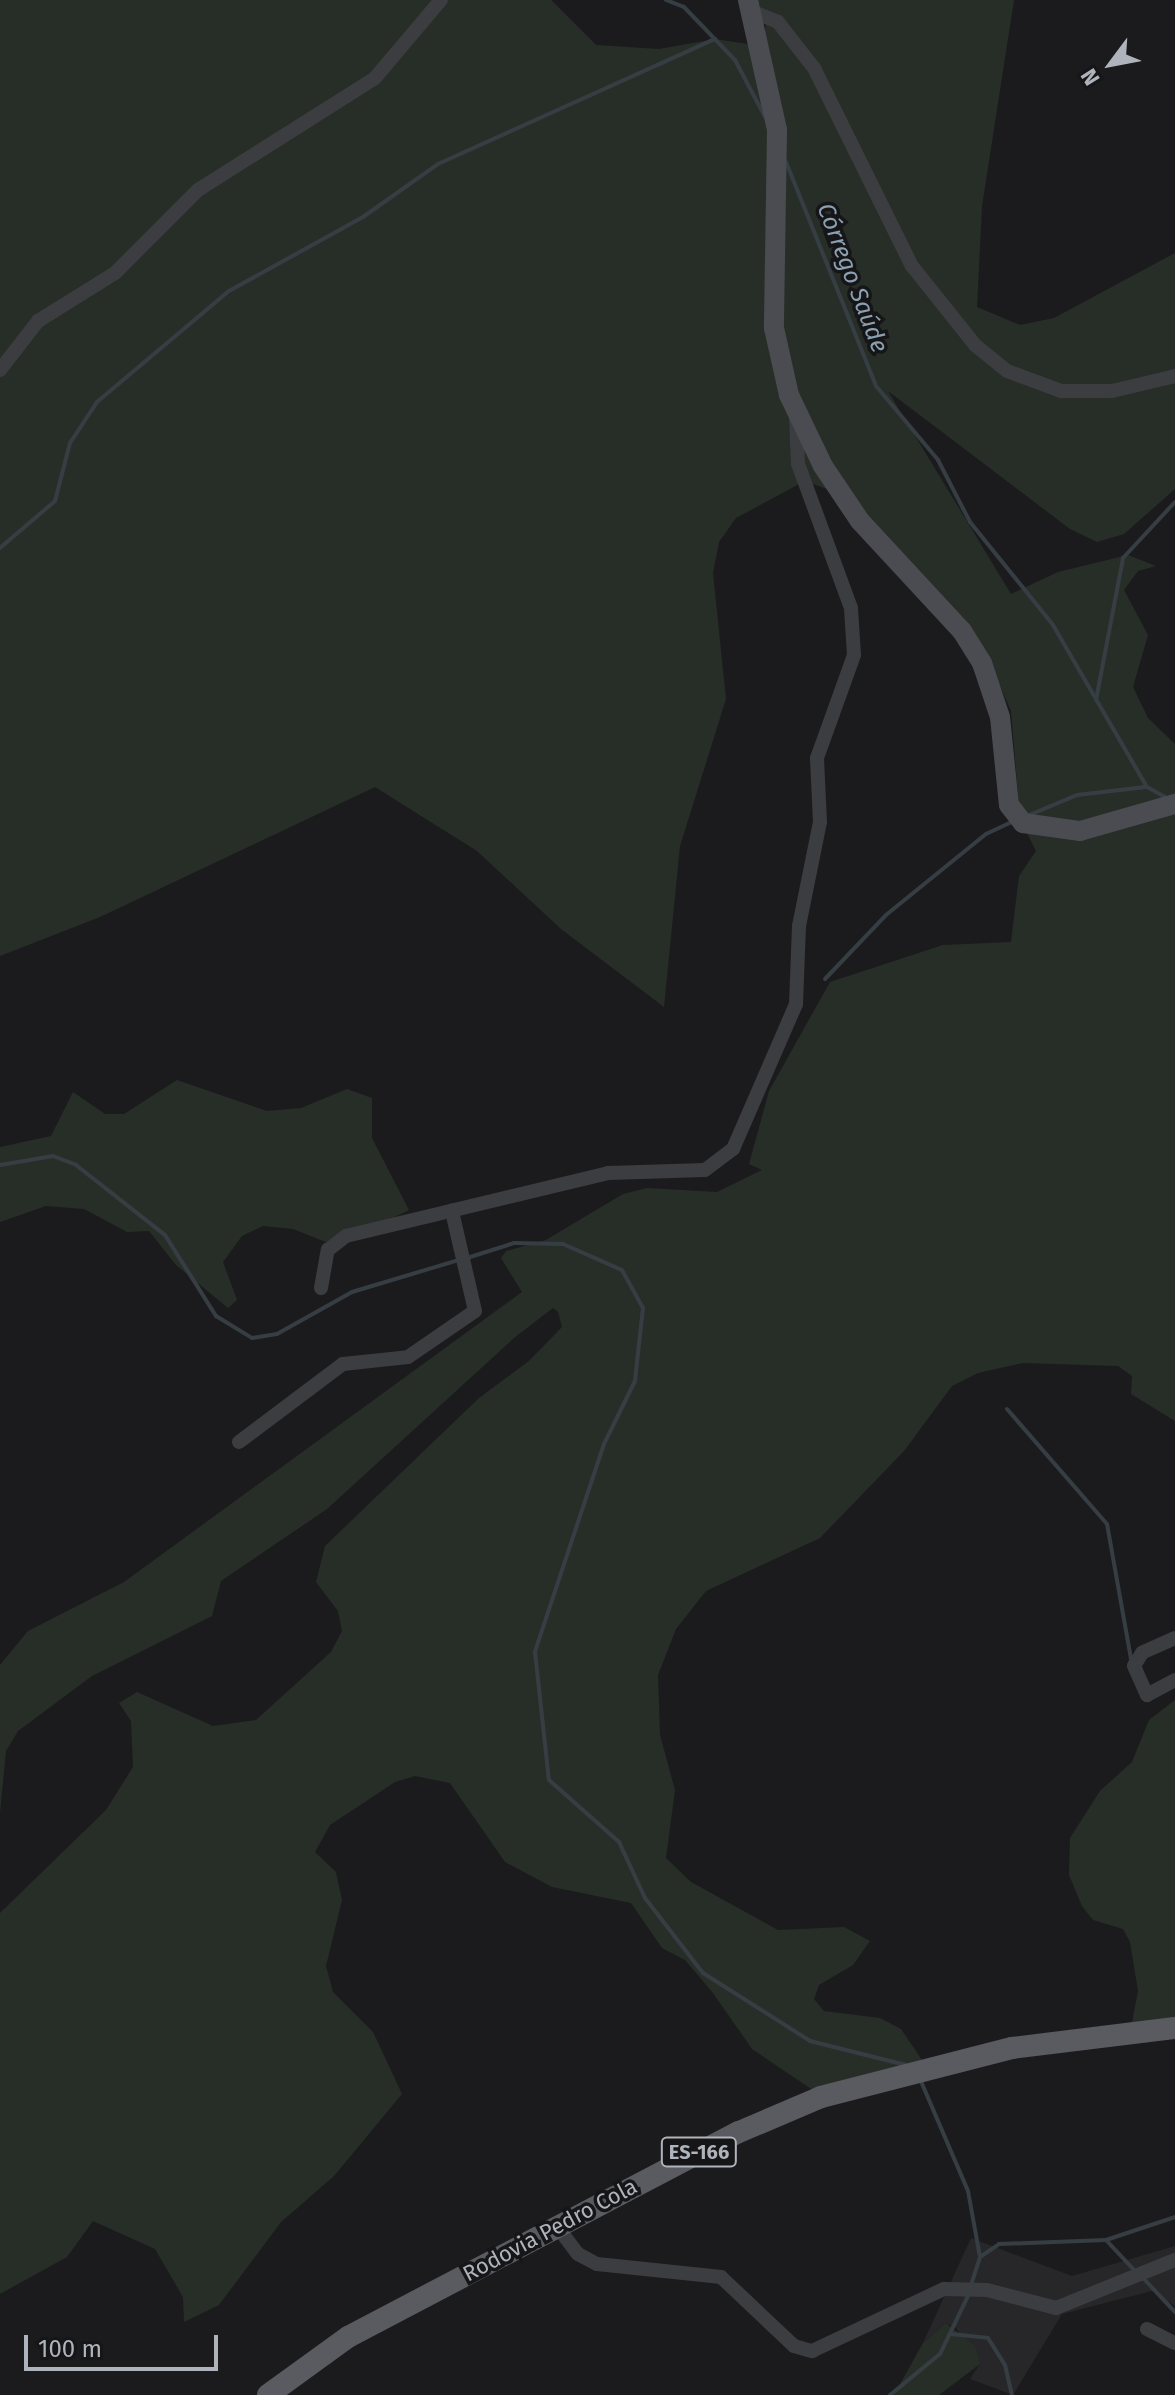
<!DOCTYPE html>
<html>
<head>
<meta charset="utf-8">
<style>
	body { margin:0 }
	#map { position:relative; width:1175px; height:2395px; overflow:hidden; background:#1b1b1d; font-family:"Fira Sans",sans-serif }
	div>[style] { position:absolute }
	.built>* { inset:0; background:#27272a }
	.green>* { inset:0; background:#272e28 }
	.stream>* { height:4px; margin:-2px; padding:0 2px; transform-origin:2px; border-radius:2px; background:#363e44 }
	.street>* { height:14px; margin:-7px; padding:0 7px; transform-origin:7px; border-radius:7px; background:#3c3d41 }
	.secondary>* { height:20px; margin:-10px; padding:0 10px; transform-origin:10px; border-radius:10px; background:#4b4c51 }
	.primary>* { height:22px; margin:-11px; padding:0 11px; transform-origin:11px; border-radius:11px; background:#595b60 }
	span { translate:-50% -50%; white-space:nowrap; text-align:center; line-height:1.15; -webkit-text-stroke:7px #161618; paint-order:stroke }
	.shield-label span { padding:2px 6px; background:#161618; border:2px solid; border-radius:6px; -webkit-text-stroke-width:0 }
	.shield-label { font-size:20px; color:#afb3bb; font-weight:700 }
	.street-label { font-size:22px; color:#afb3bb }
	.water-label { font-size:24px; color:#8ba1b1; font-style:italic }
	.north { position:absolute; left:1071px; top:24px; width:80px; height:80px; -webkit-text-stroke:6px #161618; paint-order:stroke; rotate:238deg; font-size:22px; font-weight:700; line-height:32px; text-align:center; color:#afb3bb }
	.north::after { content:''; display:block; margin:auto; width:28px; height:36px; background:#afb3bb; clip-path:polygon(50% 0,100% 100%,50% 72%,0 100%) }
	.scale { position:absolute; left:24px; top:2335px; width:194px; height:36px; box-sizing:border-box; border:4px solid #afb3bb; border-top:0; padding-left:10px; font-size:24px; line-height:28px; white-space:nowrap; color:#afb3bb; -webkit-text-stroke:6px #161618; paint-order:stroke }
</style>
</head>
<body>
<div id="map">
	<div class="built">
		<div style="clip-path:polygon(971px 2238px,1072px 2276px,1175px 2246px,1175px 2306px,1152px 2291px,1062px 2314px,1013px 2395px,970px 2379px,980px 2364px,956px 2328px,946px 2323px,923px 2343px)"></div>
	</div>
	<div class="green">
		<div style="clip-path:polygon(0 0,551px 0,596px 45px,659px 49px,715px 39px,754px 45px,763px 54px,766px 20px,757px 0,1014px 0,982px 206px,977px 307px,1020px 325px,1054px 318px,1175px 253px,1175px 489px,1124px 534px,1097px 542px,1070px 529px,888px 391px,1011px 594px,1058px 572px,1128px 555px,1156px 566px,1138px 571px,1124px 590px,1148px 635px,1133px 687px,1148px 718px,1175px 744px,1175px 1421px,1131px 1394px,1132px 1376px,1118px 1366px,1023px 1363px,978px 1373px,952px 1386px,904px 1451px,820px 1538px,706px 1591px,676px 1629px,658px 1675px,660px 1735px,675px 1790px,666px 1858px,691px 1882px,778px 1930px,844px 1927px,870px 1941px,853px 1965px,819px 1985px,814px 1999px,824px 2011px,880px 2018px,901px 2029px,926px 2066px,820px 2095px,752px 2049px,713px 1993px,685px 1960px,662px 1948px,631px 1903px,552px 1887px,505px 1862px,450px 1783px,415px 1776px,395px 1782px,330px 1825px,315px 1852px,336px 1872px,342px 1900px,326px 1966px,333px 1992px,373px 2032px,402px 2094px,334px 2176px,281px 2222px,219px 2305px,184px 2322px,183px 2297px,155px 2249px,93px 2221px,67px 2257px,0 2294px,0 1913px,106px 1810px,133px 1767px,131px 1721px,119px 1703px,137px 1692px,213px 1726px,256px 1720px,331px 1652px,342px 1631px,338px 1611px,316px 1582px,325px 1546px,479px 1398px,529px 1361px,562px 1327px,558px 1312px,553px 1308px,514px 1338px,327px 1509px,221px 1581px,212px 1616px,92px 1676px,18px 1731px,6px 1751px,0 1813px,0 1665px,28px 1631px,124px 1582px,522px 1292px,501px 1258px,506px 1251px,546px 1240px,623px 1194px,647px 1188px,717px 1192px,762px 1170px,749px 1164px,769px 1091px,830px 982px,943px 945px,1011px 942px,1019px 876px,1036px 851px,1020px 819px,1011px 711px,994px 672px,838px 493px,805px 481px,736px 518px,719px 542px,713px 573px,726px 699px,680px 846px,664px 1007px,561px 929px,477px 851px,375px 787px,100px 917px,0 956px)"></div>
		<div style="clip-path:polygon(177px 1080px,267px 1111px,301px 1108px,347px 1089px,372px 1098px,372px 1138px,409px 1210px,336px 1246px,293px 1229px,263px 1226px,242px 1236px,223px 1262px,237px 1300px,228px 1308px,176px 1265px,149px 1231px,127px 1232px,84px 1209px,46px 1206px,0 1222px,0 1147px,51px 1136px,73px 1092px,105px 1114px,124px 1114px)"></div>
		<div style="clip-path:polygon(1175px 1700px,1175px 2028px,1130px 2033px,1138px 1991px,1130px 1942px,1123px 1929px,1093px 1920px,1082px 1906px,1069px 1875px,1070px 1838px,1100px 1791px,1132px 1762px,1149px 1720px)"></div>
		<div style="clip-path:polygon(946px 2323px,975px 2346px,980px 2364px,939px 2395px,894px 2395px,923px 2343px)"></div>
	</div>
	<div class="stream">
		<div style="left:666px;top:0;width:19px;rotate:21deg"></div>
		<div style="left:684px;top:7px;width:74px;rotate:46.1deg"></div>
		<div style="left:735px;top:60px;width:64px;rotate:62.2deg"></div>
		<div style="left:786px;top:162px;width:241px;rotate:68.1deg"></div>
		<div style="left:876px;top:386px;width:97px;rotate:50deg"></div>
		<div style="left:938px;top:460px;width:70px;rotate:62.7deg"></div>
		<div style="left:970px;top:522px;width:132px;rotate:51.1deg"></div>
		<div style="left:1053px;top:625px;width:187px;rotate:59.9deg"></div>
		<div style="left:1147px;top:787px;width:21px;rotate:29deg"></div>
		<div style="left:0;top:548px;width:72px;rotate:-40.5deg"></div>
		<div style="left:55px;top:501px;width:60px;rotate:-75.5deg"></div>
		<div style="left:70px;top:443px;width:49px;rotate:-56.6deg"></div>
		<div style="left:97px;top:402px;width:172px;rotate:-40.1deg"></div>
		<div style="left:229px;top:291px;width:153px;rotate:-28.9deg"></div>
		<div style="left:363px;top:217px;width:92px;rotate:-35.2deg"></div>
		<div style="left:438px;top:164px;width:304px;rotate:-24.3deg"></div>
		<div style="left:1096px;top:700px;width:145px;rotate:-79.2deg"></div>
		<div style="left:1123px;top:558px;width:76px;rotate:-47.1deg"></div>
		<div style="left:1027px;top:816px;width:54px;rotate:-22.8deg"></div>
		<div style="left:1077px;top:795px;width:69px;rotate:-6.6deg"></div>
		<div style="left:825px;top:979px;width:88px;rotate:-46.4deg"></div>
		<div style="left:886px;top:915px;width:129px;rotate:-39deg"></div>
		<div style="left:986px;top:834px;width:29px;rotate:-25deg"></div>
		<div style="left:0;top:1165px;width:54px;rotate:-9.6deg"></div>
		<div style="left:53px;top:1156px;width:25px;rotate:21deg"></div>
		<div style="left:76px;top:1165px;width:113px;rotate:38.2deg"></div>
		<div style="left:165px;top:1235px;width:96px;rotate:57.8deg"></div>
		<div style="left:216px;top:1316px;width:42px;rotate:31.4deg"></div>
		<div style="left:252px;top:1338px;width:25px;rotate:-9deg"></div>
		<div style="left:277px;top:1334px;width:86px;rotate:-29.2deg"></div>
		<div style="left:352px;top:1292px;width:112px;rotate:-16.7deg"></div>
		<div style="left:467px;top:1258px;width:49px;rotate:-17.7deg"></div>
		<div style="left:514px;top:1243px;width:49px;rotate:1.2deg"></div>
		<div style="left:563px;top:1244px;width:64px;rotate:23.8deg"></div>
		<div style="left:622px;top:1270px;width:43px;rotate:61.1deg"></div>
		<div style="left:643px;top:1308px;width:73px;rotate:96.3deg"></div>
		<div style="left:635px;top:1381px;width:70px;rotate:116.2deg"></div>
		<div style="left:604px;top:1444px;width:219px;rotate:108.4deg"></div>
		<div style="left:535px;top:1652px;width:129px;rotate:83.8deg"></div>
		<div style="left:549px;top:1780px;width:94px;rotate:41.5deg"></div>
		<div style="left:619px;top:1842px;width:62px;rotate:65.1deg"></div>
		<div style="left:645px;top:1898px;width:95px;rotate:52.3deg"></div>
		<div style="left:703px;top:1973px;width:127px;rotate:32.4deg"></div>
		<div style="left:810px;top:2041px;width:99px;rotate:14deg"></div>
		<div style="left:1007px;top:1409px;width:152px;rotate:49deg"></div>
		<div style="left:1107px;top:1524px;width:142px;rotate:79.9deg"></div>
		<div style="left:920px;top:2079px;width:122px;rotate:66.8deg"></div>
		<div style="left:968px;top:2191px;width:67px;rotate:79.7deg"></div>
		<div style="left:1106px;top:2240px;width:42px;rotate:46.9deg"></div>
		<div style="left:1144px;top:2279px;width:45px;rotate:46.8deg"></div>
		<div style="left:971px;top:2285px;width:29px;rotate:-72deg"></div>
		<div style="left:980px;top:2257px;width:23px;rotate:-34deg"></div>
		<div style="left:999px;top:2244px;width:107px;rotate:-2.1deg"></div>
		<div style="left:1106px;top:2240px;width:73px;rotate:-18.4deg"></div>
		<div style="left:951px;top:2334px;width:37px;rotate:6deg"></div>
		<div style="left:988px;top:2338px;width:32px;rotate:58deg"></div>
		<div style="left:1005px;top:2365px;width:31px;rotate:77deg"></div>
		<div style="left:890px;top:2395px;width:65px;rotate:-39.4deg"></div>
		<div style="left:940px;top:2354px;width:67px;rotate:-64.2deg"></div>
	</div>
	<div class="street">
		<div style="left:751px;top:11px;width:29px;rotate:22deg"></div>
		<div style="left:778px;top:22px;width:58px;rotate:52deg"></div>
		<div style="left:814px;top:68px;width:221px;rotate:63.7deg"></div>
		<div style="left:912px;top:266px;width:101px;rotate:51.4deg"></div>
		<div style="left:975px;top:345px;width:41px;rotate:39.1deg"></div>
		<div style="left:1007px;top:371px;width:58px;rotate:20.3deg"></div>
		<div style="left:1061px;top:391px;width:51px"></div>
		<div style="left:1112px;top:391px;width:65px;rotate:-13.4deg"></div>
		<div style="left:0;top:370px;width:62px;rotate:-52.2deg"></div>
		<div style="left:38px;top:321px;width:91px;rotate:-31.9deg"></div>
		<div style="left:115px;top:273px;width:117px;rotate:-45deg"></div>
		<div style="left:198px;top:190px;width:209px;rotate:-32.3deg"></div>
		<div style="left:375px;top:78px;width:102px;rotate:-49.8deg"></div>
		<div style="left:321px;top:1288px;width:39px;rotate:-80deg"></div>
		<div style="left:328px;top:1250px;width:23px;rotate:-38deg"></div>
		<div style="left:346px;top:1236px;width:269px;rotate:-13.5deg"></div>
		<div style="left:608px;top:1173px;width:97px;rotate:-1.8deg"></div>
		<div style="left:705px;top:1170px;width:35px;rotate:-37deg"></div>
		<div style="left:733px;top:1149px;width:158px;rotate:-66.5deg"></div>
		<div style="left:796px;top:1004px;width:78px;rotate:-87.8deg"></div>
		<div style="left:799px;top:926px;width:106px;rotate:-78.6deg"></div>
		<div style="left:820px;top:822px;width:64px;rotate:-92.7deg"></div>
		<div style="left:817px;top:758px;width:109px;rotate:-70.2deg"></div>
		<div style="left:854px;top:655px;width:47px;rotate:-93.7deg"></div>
		<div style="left:851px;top:608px;width:153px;rotate:-110.2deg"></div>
		<div style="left:798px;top:464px;width:48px;rotate:-92.4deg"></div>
		<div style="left:239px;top:1442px;width:130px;rotate:-36.9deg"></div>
		<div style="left:343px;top:1364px;width:65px;rotate:-6.1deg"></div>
		<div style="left:408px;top:1357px;width:81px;rotate:-34.5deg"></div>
		<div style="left:475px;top:1311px;width:103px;rotate:-103deg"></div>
		<div style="left:1175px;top:1638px;width:36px;rotate:156deg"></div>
		<div style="left:1142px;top:1653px;width:15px;rotate:122deg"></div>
		<div style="left:1134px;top:1666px;width:32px;rotate:66deg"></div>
		<div style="left:1147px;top:1695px;width:32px;rotate:-28deg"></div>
		<div style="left:556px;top:2225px;width:36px;rotate:53deg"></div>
		<div style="left:578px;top:2254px;width:21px;rotate:28deg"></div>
		<div style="left:597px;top:2264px;width:125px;rotate:6deg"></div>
		<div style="left:721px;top:2277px;width:100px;rotate:43.4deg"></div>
		<div style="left:794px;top:2346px;width:19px;rotate:16deg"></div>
		<div style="left:812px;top:2351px;width:146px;rotate:-25.2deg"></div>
		<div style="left:944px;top:2289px;width:43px;rotate:1.3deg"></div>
		<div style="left:987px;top:2290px;width:71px;rotate:14.6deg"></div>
		<div style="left:1056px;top:2308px;width:128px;rotate:-22deg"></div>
		<div style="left:1147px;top:2329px;width:31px;rotate:27deg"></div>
	</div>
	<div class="secondary">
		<div style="left:748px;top:0;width:133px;rotate:77.4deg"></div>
		<div style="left:777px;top:130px;width:198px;rotate:90.9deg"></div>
		<div style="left:774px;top:328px;width:69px;rotate:77.4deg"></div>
		<div style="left:789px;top:395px;width:79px;rotate:64.4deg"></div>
		<div style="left:823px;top:466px;width:66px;rotate:56.1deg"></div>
		<div style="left:860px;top:521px;width:150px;rotate:47.2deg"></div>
		<div style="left:962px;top:631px;width:38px;rotate:58deg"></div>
		<div style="left:982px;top:663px;width:57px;rotate:71.6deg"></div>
		<div style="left:1000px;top:717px;width:88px;rotate:84.2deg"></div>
		<div style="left:1009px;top:805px;width:23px;rotate:52deg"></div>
		<div style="left:1023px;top:823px;width:58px;rotate:8deg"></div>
		<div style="left:1080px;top:831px;width:99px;rotate:-15.9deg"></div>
	</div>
	<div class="primary">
		<div style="left:268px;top:2395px;width:99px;rotate:-35.9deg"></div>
		<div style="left:348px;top:2337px;width:441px;rotate:-27.7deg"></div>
		<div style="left:739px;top:2132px;width:89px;rotate:-23.1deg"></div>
		<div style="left:821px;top:2097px;width:197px;rotate:-14.4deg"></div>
		<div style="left:1012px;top:2048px;width:164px;rotate:-7deg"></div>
	</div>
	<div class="shield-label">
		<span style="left:699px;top:2152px">ES-166</span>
	</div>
	<div class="street-label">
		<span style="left:550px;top:2230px;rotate:-28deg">Rodovia Pedro Cola</span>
	</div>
	<div class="water-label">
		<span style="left:852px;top:278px;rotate:69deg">Córrego Saúde</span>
	</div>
	<div class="north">N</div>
	<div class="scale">100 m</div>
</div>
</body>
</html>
